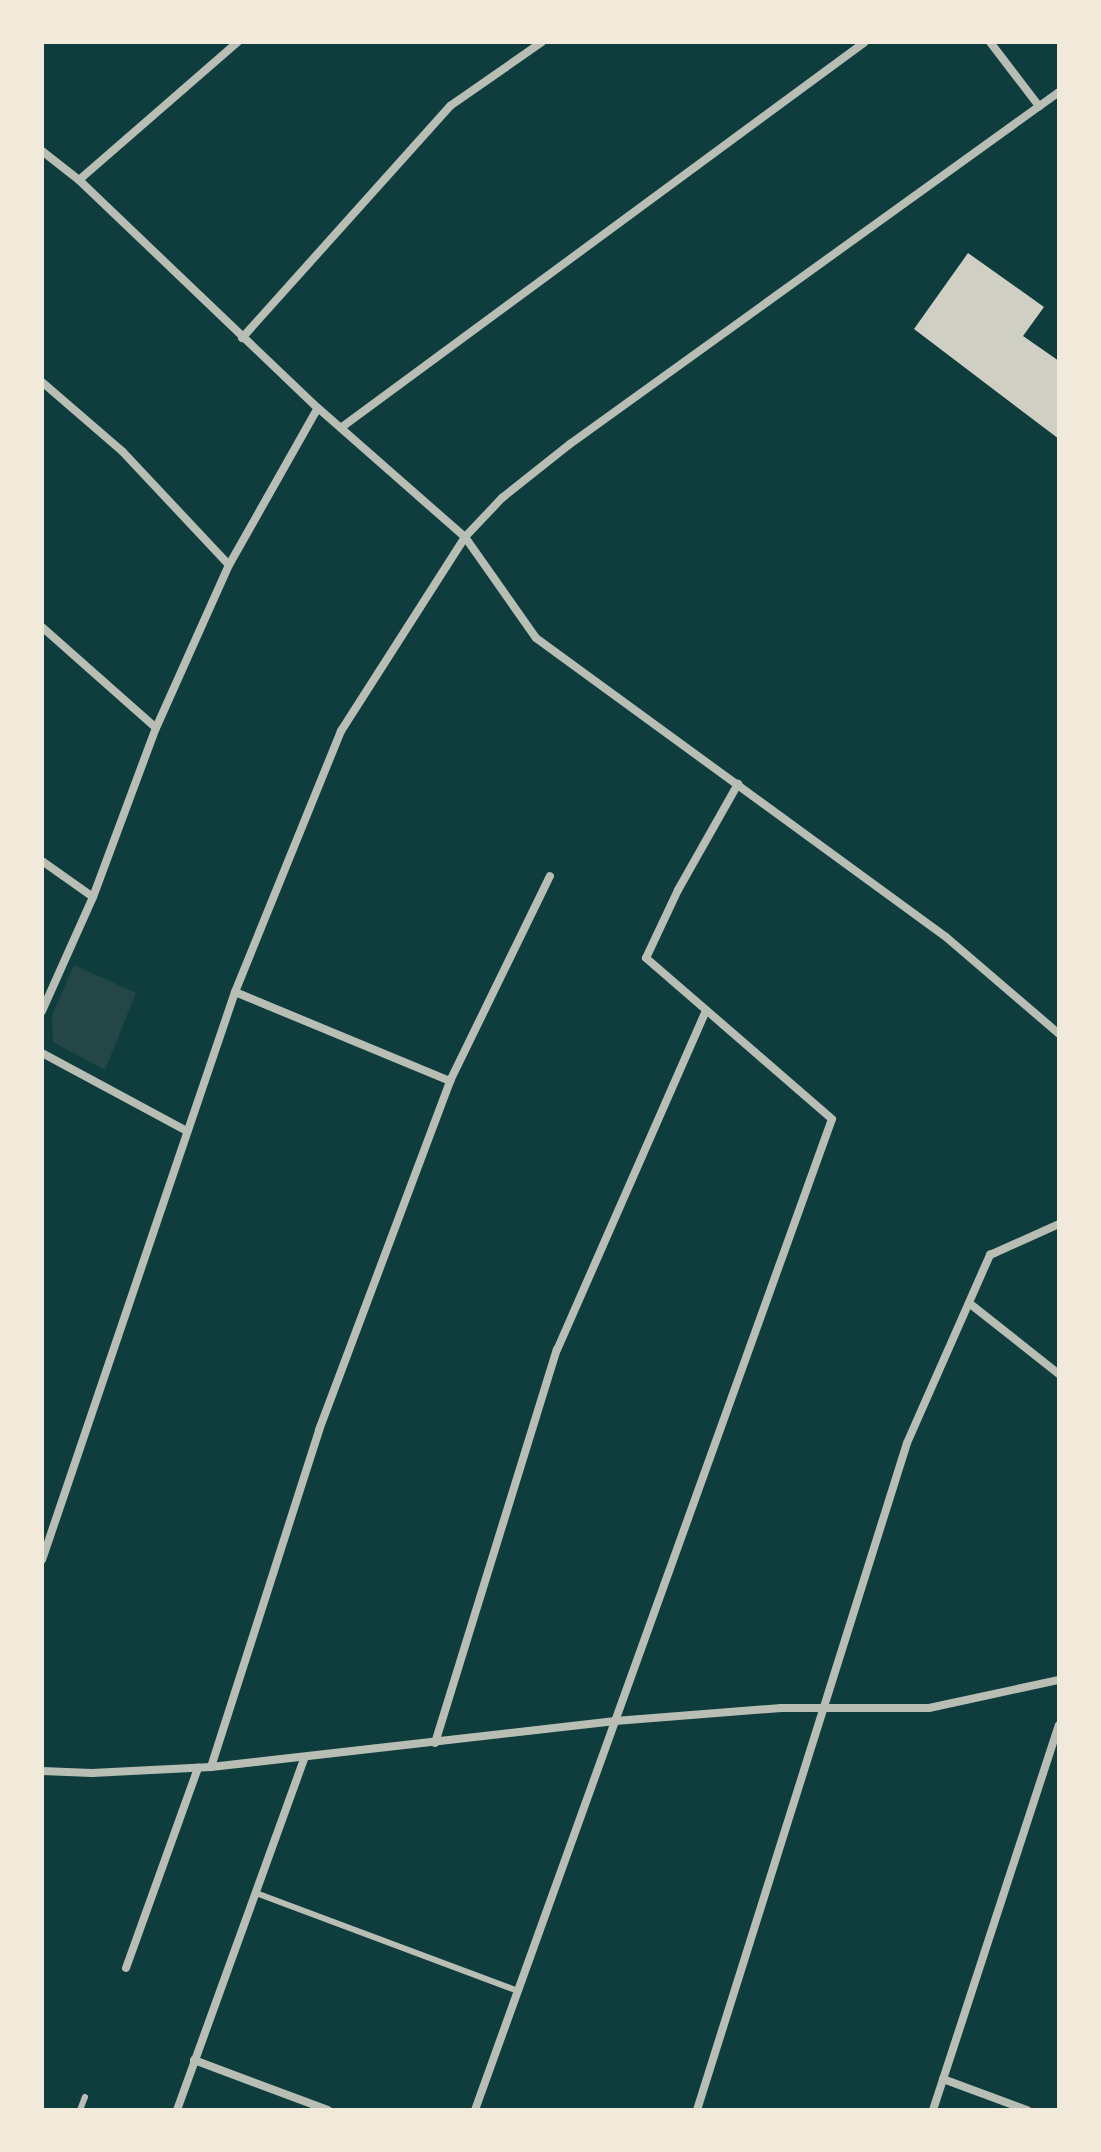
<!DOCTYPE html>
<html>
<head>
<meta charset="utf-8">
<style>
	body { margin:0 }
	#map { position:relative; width:1101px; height:2152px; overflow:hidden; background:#0f3d3e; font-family:"Fira Sans",sans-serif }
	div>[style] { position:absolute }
	.green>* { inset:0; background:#244646 }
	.building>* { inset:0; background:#cfcfc3 }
	.service>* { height:6px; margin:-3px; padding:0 3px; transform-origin:3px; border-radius:3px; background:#b8beb3 }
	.minor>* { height:8px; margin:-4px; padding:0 4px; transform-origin:4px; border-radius:4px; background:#b8beb3 }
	span { translate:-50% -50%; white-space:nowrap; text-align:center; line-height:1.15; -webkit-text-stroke:7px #f1e9da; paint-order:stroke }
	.frame { position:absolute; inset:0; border:44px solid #f1e9da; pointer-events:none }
</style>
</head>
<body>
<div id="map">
	<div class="green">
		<div style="clip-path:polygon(74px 965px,136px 993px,105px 1070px,53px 1042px,52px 1015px)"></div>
	</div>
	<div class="building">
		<div style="clip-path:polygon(968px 253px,1044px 307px,1023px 336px,1059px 361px,1059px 439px,914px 329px)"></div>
	</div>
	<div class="service">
		<div style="left:256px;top:1893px;width:280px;rotate:20.5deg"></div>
		<div style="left:80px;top:2110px;width:14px;rotate:-69deg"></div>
	</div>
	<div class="minor">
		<div style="left:990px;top:42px;width:81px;rotate:52.6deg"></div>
		<div style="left:42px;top:151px;width:47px;rotate:38.1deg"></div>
		<div style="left:79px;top:180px;width:330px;rotate:43.7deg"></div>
		<div style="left:318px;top:408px;width:196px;rotate:41.3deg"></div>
		<div style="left:465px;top:537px;width:123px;rotate:54.9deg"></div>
		<div style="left:536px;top:638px;width:507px;rotate:36.1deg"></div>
		<div style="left:946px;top:937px;width:149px;rotate:40.6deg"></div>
		<div style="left:79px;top:180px;width:211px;rotate:-41deg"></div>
		<div style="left:242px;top:338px;width:312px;rotate:-48.1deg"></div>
		<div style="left:450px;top:106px;width:112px;rotate:-34.8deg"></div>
		<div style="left:42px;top:382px;width:106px;rotate:40.8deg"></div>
		<div style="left:122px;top:451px;width:156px;rotate:46.8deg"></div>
		<div style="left:342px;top:427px;width:649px;rotate:-36.36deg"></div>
		<div style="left:42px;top:627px;width:152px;rotate:41.5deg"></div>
		<div style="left:42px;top:861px;width:62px;rotate:35.2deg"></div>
		<div style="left:235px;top:992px;width:233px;rotate:22.5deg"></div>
		<div style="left:42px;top:1011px;width:125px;rotate:-65.9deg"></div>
		<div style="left:93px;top:897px;width:180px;rotate:-69.6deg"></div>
		<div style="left:156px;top:728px;width:179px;rotate:-65.9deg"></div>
		<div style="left:229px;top:565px;width:180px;rotate:-60.5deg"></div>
		<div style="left:42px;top:1053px;width:165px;rotate:28.3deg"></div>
		<div style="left:969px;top:1303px;width:115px;rotate:38.3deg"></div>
		<div style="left:42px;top:1560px;width:600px;rotate:-71.23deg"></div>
		<div style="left:235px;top:992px;width:282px;rotate:-67.9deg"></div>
		<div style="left:341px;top:731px;width:230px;rotate:-57.4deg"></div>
		<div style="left:465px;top:537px;width:54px;rotate:-46.5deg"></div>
		<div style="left:502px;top:498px;width:87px;rotate:-38.5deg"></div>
		<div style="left:570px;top:444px;width:603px;rotate:-35.75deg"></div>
		<div style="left:435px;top:1743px;width:412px;rotate:-72.8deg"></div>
		<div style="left:557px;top:1350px;width:371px;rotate:-66.3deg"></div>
		<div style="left:211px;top:1767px;width:354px;rotate:-72.2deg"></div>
		<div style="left:319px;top:1430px;width:373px;rotate:-69.4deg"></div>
		<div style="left:450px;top:1081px;width:228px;rotate:-64deg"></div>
		<div style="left:42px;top:1771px;width:50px;rotate:2.3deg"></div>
		<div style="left:92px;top:1773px;width:119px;rotate:-2.9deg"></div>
		<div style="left:211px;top:1767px;width:407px;rotate:-6.5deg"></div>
		<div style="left:615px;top:1721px;width:167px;rotate:-4.5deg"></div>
		<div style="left:781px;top:1708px;width:148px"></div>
		<div style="left:929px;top:1708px;width:133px;rotate:-12.2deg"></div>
		<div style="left:126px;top:1968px;width:213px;rotate:-70.2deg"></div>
		<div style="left:194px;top:2060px;width:143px;rotate:20.5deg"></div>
		<div style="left:943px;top:2079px;width:90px;rotate:20.3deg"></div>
		<div style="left:177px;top:2110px;width:375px;rotate:-70.1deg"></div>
		<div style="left:475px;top:2110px;width:1053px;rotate:-70.19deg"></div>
		<div style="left:832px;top:1119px;width:246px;rotate:-139.1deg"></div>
		<div style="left:646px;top:958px;width:75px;rotate:-64.8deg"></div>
		<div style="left:678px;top:890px;width:122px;rotate:-60.5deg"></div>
		<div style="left:697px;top:2110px;width:699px;rotate:-72.52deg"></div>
		<div style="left:907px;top:1443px;width:206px;rotate:-66.2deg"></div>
		<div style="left:990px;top:1255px;width:76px;rotate:-24.2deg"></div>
		<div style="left:933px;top:2110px;width:405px;rotate:-71.9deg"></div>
	</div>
	<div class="frame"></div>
</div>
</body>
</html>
